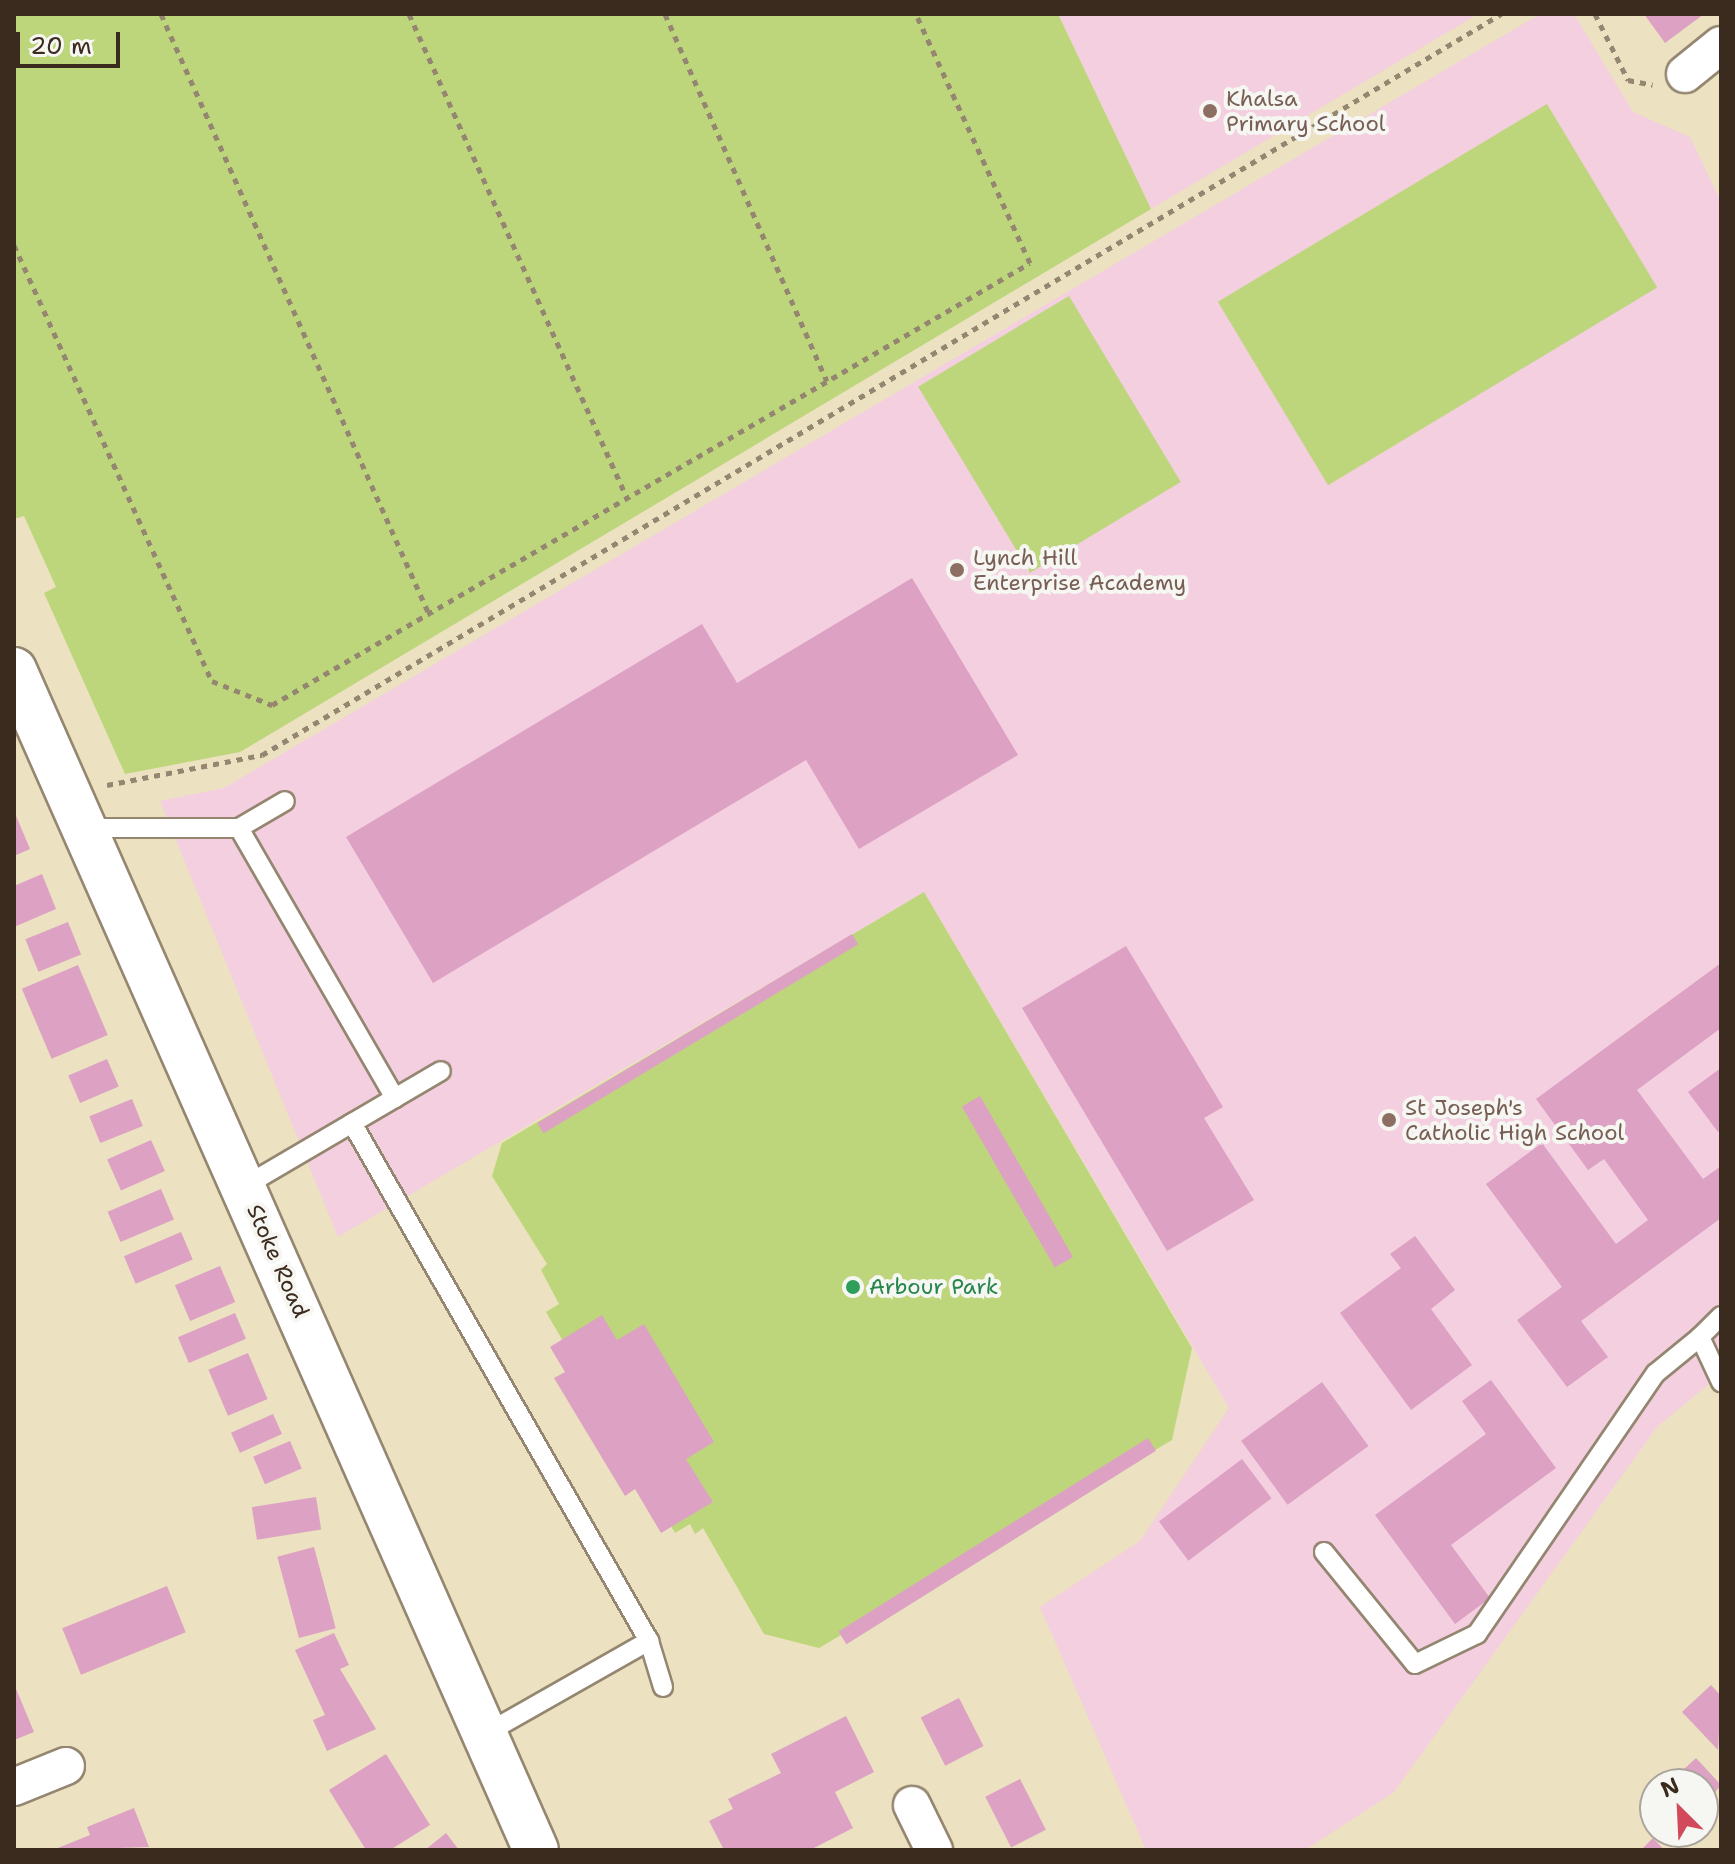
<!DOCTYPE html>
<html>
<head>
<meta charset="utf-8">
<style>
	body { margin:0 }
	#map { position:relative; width:1735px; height:1864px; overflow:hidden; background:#ece1c1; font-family:"Shantell Sans",sans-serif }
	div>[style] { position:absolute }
	.built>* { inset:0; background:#f3cfdf }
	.green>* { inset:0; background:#bed67b; transform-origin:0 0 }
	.building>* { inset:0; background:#dda1c3; transform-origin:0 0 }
	.path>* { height:5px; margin-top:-2.5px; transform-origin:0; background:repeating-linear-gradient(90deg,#948670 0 6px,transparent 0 12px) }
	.roads { filter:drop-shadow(2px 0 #948670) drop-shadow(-2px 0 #948670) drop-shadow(0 2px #948670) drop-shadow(0 -2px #948670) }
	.service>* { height:18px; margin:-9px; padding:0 9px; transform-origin:9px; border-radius:9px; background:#fff }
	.minor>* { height:36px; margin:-18px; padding:0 18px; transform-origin:18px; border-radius:18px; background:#fff }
	.secondary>* { height:44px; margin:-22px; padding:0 22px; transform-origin:22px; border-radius:22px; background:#fff }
	.dots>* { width:22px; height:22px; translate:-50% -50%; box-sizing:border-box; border:4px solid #f6f6f2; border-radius:50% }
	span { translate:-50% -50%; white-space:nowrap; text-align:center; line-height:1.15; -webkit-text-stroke:8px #f6f6f2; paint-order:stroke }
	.education-label { font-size:22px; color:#785e54 }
	.left { translate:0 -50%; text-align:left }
	.street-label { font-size:22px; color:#3b2a1e }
	.leisure-label { font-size:22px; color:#27864d }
	.frame { position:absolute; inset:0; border:16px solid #3b2a1e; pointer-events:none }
	.north { position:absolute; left:1639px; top:1768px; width:80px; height:80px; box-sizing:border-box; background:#f6f6f2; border:2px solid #aba49d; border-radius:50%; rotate:336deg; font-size:22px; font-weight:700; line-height:32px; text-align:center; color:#3b2a1e }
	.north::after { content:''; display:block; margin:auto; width:28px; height:36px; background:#d1495b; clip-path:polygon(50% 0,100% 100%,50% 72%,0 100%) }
	.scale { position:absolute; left:16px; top:32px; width:104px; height:36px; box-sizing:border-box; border:4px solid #3b2a1e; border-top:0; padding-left:10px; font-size:24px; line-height:28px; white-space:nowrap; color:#3b2a1e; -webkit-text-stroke:6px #f6f6f2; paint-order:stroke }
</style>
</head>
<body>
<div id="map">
	<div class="built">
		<div style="clip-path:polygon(1058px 14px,1478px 14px,1151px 209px)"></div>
		<div style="clip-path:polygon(1540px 14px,1574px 14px,1633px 112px,1690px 137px,1721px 202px,1721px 1374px,1657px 1427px,1394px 1792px,1305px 1850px,1146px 1850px,1040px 1607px,1140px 1541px,1229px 1408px,924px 892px,338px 1237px,160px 801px,224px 788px)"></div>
	</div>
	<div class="green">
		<div style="clip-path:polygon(14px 14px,1058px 14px,1151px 209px,240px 752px,125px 774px,44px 593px,56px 587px,24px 516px,14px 519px)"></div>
		<div style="left:1547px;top:104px;width:214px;height:384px;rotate:59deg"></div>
		<div style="left:1069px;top:296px;width:217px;height:176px;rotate:59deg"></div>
		<div style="clip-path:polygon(924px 892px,1192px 1348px,1172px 1440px,819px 1648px,764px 1634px,703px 1528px,695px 1534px,690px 1524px,675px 1533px,546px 1312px,559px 1304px,541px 1270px,547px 1264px,492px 1176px,502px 1143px)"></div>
	</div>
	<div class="building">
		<div style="clip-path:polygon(1644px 14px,1704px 14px,1665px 43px)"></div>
		<div style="clip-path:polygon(912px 578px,1018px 755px,859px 849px,806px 760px,433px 983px,346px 837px,702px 624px,737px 683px)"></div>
		<div style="clip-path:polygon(14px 811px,30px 849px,14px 856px)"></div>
		<div style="clip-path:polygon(42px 874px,56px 909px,14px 927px,14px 886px)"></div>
		<div style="left:68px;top:922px;width:35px;height:46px;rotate:68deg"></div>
		<div style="left:852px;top:934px;width:12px;height:367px;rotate:59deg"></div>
		<div style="clip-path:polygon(1126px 946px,1223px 1107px,1204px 1118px,1254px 1200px,1167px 1251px,1022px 1008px)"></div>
		<div style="clip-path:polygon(1721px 963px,1721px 1028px,1637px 1090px,1703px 1179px,1721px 1166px,1721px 1218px,1581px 1321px,1608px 1357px,1567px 1387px,1517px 1320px,1562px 1287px,1486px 1184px,1542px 1143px,1616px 1244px,1648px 1220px,1604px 1159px,1588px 1170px,1536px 1099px)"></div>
		<div style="left:78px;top:965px;width:76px;height:61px;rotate:67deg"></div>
		<div style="left:107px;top:1059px;width:30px;height:42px;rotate:67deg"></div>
		<div style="clip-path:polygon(1721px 1068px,1721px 1130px,1718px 1132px,1688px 1092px)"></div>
		<div style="left:980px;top:1096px;width:186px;height:21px;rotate:60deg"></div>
		<div style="left:132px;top:1099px;width:29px;height:46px;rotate:68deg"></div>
		<div style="left:151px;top:1140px;width:34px;height:48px;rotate:66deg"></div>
		<div style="left:161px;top:1189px;width:33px;height:58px;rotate:67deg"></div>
		<div style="left:181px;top:1232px;width:30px;height:62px;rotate:67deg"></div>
		<div style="clip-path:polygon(1415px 1236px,1455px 1290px,1431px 1309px,1472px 1365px,1411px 1410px,1340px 1313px,1401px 1268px,1390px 1254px)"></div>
		<div style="left:220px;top:1266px;width:39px;height:49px;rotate:67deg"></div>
		<div style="left:235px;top:1313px;width:28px;height:62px;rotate:67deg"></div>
		<div style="clip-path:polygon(602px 1315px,617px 1340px,644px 1324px,714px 1442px,686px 1459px,713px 1502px,661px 1533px,635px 1489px,625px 1496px,554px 1378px,565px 1372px,550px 1347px)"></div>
		<div style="left:248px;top:1353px;width:50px;height:43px;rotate:67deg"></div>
		<div style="clip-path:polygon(1491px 1380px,1556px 1468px,1451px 1545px,1490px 1598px,1455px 1624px,1375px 1515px,1486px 1434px,1462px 1401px)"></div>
		<div style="left:1322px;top:1382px;width:79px;height:100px;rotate:54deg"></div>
		<div style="left:273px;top:1414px;width:22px;height:46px;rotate:66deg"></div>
		<div style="left:1148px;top:1438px;width:15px;height:365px;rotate:58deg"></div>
		<div style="left:290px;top:1441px;width:30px;height:40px;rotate:67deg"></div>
		<div style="left:1242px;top:1459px;width:49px;height:104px;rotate:53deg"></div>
		<div style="left:316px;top:1497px;width:33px;height:65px;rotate:81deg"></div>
		<div style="left:314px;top:1547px;width:84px;height:38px;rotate:75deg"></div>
		<div style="left:167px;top:1586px;width:50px;height:113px;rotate:68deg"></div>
		<div style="clip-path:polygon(334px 1633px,349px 1665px,340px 1669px,376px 1729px,327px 1751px,313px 1720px,325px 1715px,295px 1650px)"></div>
		<div style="clip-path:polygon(14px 1684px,34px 1732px,14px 1740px)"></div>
		<div style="clip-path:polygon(1711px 1685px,1721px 1696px,1718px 1750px,1682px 1712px)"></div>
		<div style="left:959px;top:1698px;width:54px;height:43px;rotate:63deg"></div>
		<div style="clip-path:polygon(846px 1716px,874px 1772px,835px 1792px,853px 1828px,810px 1850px,724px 1850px,709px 1821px,733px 1809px,728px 1799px,781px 1773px,771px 1754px)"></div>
		<div style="clip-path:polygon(386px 1754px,430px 1825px,390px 1850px,366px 1850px,329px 1790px)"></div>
		<div style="clip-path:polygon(1696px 1758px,1721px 1785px,1703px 1807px,1703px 1784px,1668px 1784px)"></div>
		<div style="left:1020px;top:1779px;width:57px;height:39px;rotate:63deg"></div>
		<div style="clip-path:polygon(134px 1808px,149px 1847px,53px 1850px,90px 1835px,87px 1827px)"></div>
		<div style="clip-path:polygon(446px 1833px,459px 1850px,425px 1850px)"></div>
		<div style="clip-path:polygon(1653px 1838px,1664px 1850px,1641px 1850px)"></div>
	</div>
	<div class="path">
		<div style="left:161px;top:14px;width:657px;rotate:65.93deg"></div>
		<div style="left:409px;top:14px;width:531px;rotate:65.75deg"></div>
		<div style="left:665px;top:14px;width:401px;rotate:66.2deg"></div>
		<div style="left:1595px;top:14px;width:74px;rotate:63.4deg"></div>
		<div style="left:1628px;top:80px;width:25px;rotate:11deg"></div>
		<div style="left:14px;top:245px;width:479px;rotate:65.6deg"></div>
		<div style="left:212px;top:681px;width:65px;rotate:21.8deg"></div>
		<div style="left:272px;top:705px;width:877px;rotate:-30.25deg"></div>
		<div style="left:1030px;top:263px;width:274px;rotate:-114.6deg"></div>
		<div style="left:107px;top:785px;width:158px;rotate:-11deg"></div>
		<div style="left:262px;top:755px;width:1444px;rotate:-30.88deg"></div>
	</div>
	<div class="roads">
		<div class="service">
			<div style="left:86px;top:828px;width:153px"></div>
			<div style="left:239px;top:828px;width:312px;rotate:60deg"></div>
			<div style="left:239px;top:828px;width:53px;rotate:-30.4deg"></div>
			<div style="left:352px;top:1123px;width:597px;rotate:60.17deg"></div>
			<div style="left:649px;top:1641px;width:48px;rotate:73.1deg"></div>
			<div style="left:245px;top:1186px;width:227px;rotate:-30.4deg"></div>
			<div style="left:1721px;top:1316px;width:30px;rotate:135deg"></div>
			<div style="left:1700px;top:1337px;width:50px;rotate:65deg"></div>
			<div style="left:1324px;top:1552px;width:144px;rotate:50.9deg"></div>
			<div style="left:1415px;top:1664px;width:69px;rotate:-25.8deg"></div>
			<div style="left:1477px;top:1634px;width:316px;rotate:-55.6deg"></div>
			<div style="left:1656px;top:1373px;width:57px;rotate:-39.3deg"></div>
			<div style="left:485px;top:1734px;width:189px;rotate:-29.6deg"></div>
		</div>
		<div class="minor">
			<div style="left:1685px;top:74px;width:46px;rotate:-38.9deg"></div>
			<div style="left:14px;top:1787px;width:56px;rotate:-22deg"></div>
			<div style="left:912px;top:1805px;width:50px;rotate:63.9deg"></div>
		</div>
		<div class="secondary">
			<div style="left:14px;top:670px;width:1290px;rotate:66.14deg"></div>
		</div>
	</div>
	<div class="dots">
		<div style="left:1210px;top:111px;background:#8d6e63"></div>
		<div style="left:957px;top:570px;background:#8d6e63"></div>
		<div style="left:1389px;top:1120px;background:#8d6e63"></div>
		<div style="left:853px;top:1287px;background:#2e9e5b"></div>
	</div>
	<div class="education-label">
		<span class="left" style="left:1226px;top:111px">Khalsa<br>Primary School</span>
		<span class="left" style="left:973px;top:570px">Lynch Hill<br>Enterprise Academy</span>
		<span class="left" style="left:1405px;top:1120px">St Joseph's<br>Catholic High School</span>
	</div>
	<div class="street-label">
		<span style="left:278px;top:1261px;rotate:66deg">Stoke Road</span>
	</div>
	<div class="leisure-label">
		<span class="left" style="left:869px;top:1287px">Arbour Park</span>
	</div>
	<div class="frame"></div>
	<div class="north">N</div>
	<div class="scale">20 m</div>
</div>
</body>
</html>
